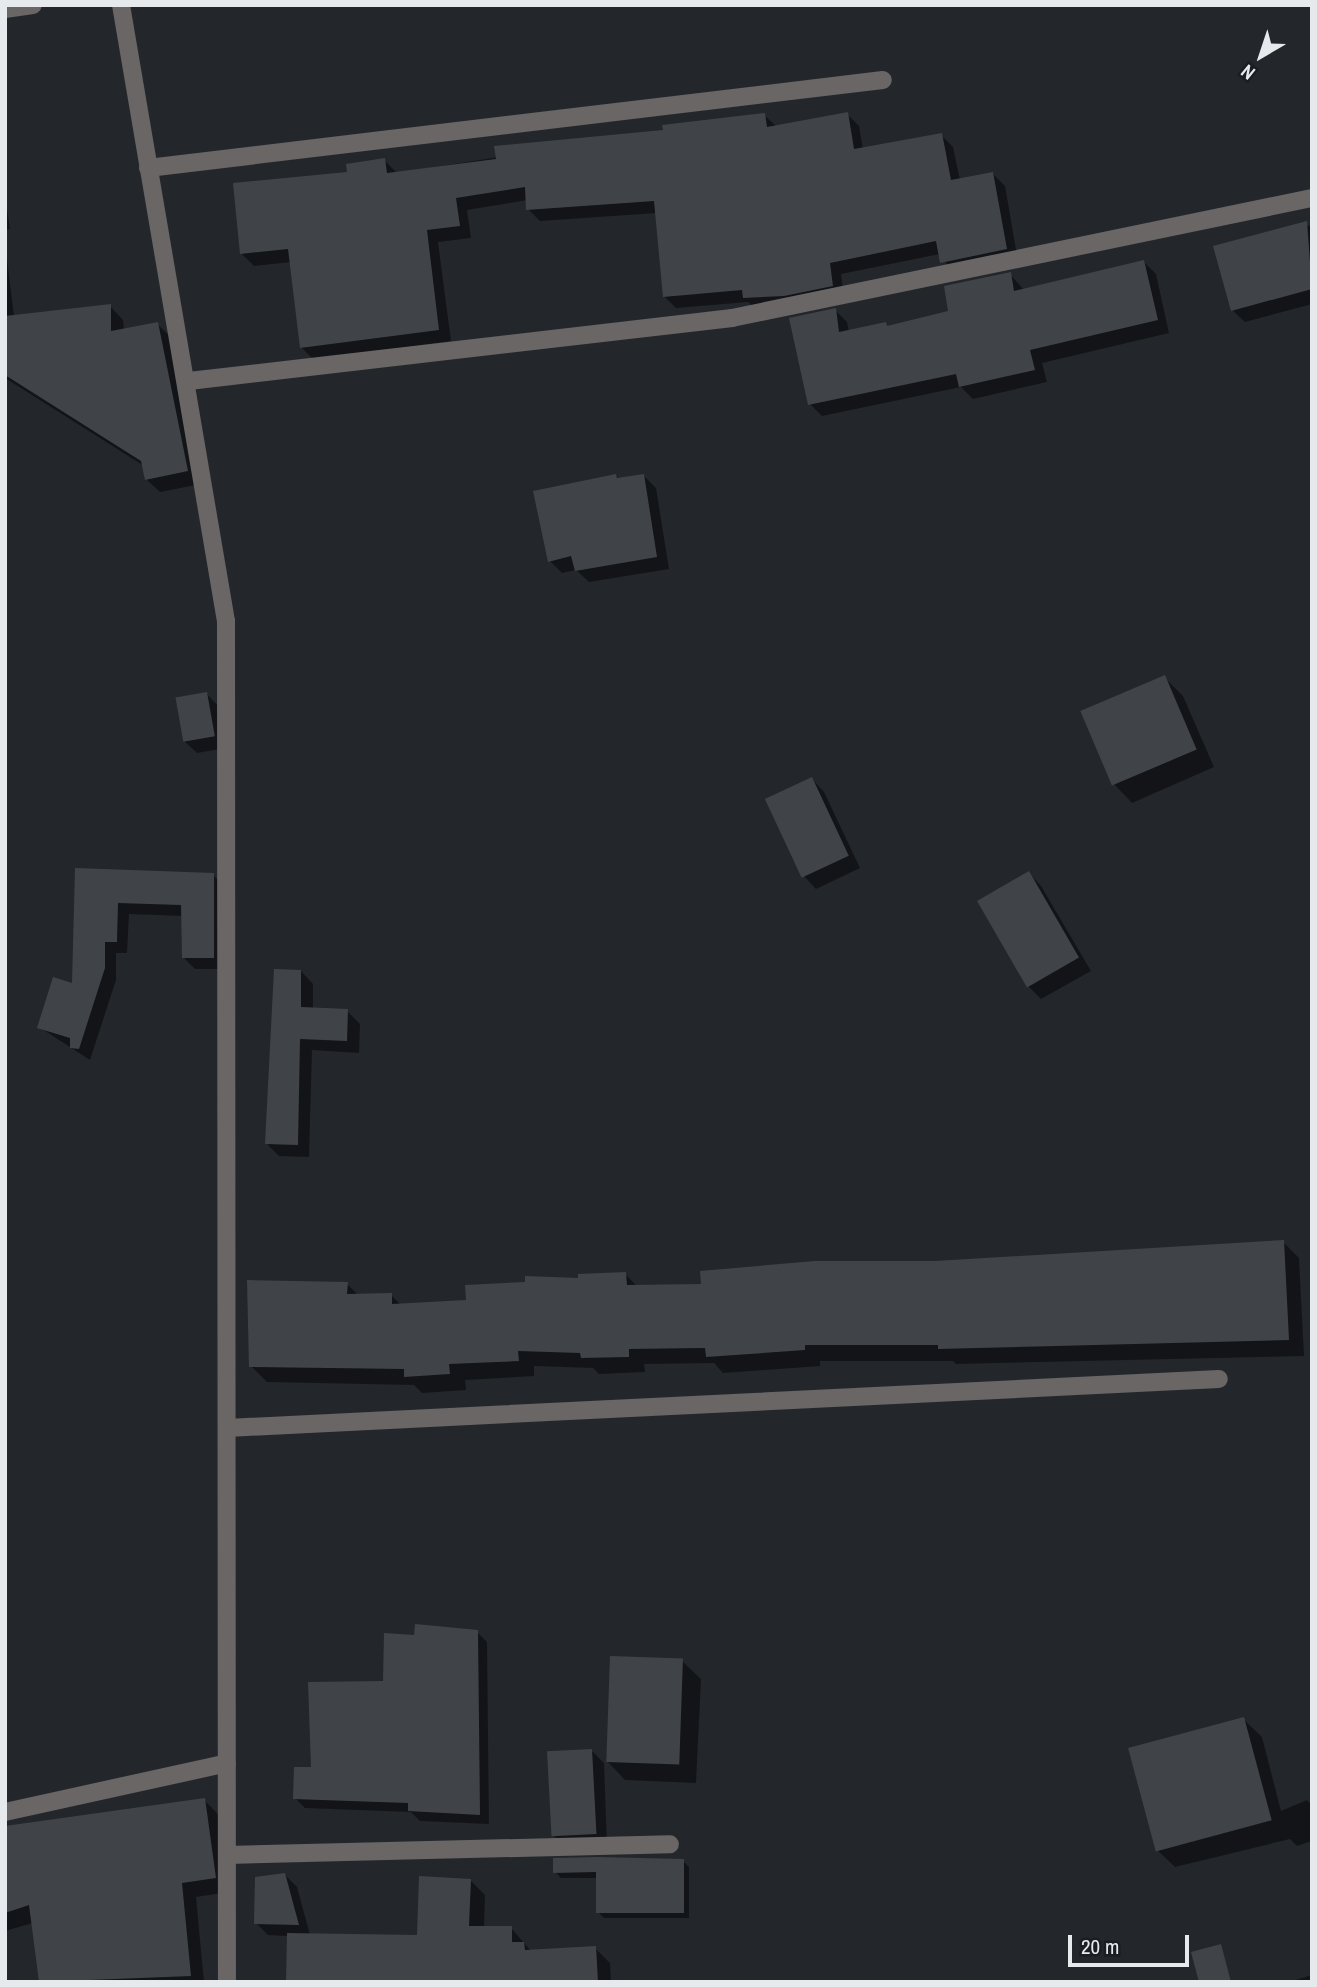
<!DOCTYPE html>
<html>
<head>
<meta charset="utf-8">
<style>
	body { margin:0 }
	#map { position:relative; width:1317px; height:1987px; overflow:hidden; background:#23272b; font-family:"Archivo Narrow",sans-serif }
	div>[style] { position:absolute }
	.shadow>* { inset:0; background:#0007 }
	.building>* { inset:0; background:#404449; transform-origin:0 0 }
	.service>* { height:18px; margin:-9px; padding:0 9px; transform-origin:9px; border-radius:9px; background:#696665 }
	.minor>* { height:18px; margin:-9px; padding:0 9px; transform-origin:9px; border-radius:9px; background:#696665 }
	.tertiary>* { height:18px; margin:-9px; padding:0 9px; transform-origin:9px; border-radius:9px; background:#696665 }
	span { translate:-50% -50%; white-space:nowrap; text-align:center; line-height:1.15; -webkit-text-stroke:7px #1a1e22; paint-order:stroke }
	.frame { position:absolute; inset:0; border:7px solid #e7eaec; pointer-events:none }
	.north { position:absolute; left:1226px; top:21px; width:70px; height:70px; -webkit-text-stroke:5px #1a1e22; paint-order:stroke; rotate:219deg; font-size:19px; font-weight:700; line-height:28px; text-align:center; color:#e7eaec }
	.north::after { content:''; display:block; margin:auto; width:24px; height:32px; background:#e7eaec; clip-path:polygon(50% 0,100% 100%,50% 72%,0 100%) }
	.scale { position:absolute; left:1068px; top:1935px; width:121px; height:32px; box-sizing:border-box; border:4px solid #e7eaec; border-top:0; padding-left:9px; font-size:21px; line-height:24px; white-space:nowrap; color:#e7eaec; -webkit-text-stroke:5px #1a1e22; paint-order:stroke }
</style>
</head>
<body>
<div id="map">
	<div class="shadow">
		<div style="clip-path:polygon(847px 114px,859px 126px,863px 149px,941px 135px,953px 147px,960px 180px,993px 174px,1005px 186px,1018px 261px,954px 275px,940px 254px,841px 274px,844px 297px,756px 309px,748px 302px,676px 308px,664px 296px,657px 213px,540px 221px,528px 209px,528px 200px,467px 210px,471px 238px,438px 242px,451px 341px,314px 360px,302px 348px,291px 262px,254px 266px,242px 254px,349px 173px,384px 160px,397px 173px,764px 115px,777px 127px)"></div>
		<div style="clip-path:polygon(5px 196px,10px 229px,5px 230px)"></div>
		<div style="clip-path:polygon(1312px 225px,1312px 304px,1245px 322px,1232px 310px,1216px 247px)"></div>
		<div style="clip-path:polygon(5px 242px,14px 317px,110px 306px,123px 320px,124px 330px,157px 324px,171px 337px,201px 484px,160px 492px,146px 479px,144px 466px,5px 378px)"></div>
		<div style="clip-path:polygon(1144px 262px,1156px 274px,1169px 333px,1042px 363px,1047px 382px,973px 399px,961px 387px,822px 416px,810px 404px,835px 310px,847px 322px,849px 332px,888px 327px,951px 312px,1010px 274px,1024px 290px)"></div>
		<div style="clip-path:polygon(616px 475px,619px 479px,643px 475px,656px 488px,669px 569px,589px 582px,576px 570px,562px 573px,550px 561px)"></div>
		<div style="clip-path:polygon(1164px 677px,1183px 696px,1214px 767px,1132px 803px,1114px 784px,1083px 712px)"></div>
		<div style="clip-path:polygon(207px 694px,219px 707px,226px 748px,197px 753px,184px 741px)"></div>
		<div style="clip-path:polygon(812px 779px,824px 792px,860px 868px,816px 889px,804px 876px,768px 800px)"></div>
		<div style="clip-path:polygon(77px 870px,213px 875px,224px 886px,224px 969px,195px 969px,184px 958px,183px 916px,129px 914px,127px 953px,116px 953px,116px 980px,90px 1060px,39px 1027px,74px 986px)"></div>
		<div style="clip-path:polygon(1029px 873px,1041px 886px,1091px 971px,1041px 999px,1029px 987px,980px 901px)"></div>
		<div style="clip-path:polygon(301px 971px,313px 984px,313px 1009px,347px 1011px,360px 1024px,359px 1053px,312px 1050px,309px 1157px,279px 1156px,266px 1143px)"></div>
		<div style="clip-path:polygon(1283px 1242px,1299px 1258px,1304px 1356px,956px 1364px,953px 1361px,820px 1361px,820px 1366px,723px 1373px,714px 1363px,644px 1364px,645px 1372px,599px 1374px,593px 1368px,534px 1366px,534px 1376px,465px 1380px,466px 1390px,422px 1393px,414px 1385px,267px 1382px,251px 1366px,347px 1284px,358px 1295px,391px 1295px,401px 1305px,468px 1302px,625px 1274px,638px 1287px,703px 1286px,935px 1263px)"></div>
		<div style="clip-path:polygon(477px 1632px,487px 1642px,489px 1824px,420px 1821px,411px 1812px,305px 1808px,295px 1798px,416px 1636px)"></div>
		<div style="clip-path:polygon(682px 1661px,701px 1679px,696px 1783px,625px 1780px,607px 1761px)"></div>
		<div style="clip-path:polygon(1243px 1719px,1262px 1737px,1281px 1811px,1307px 1800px,1312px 1805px,1312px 1841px,1297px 1846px,1290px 1839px,1175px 1867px,1156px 1849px)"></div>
		<div style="clip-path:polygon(591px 1750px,604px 1763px,607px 1846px,566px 1847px,553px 1835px)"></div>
		<div style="clip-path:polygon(204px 1800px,219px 1815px,229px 1892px,196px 1897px,204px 1982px,41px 1982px,33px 1923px,5px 1931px,5px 1828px)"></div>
		<div style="clip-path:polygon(683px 1861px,689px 1867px,689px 1918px,604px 1918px,598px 1912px,598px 1878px,561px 1878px,555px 1872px)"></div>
		<div style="clip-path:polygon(285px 1875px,297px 1887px,310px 1935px,419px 1936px,470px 1880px,485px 1895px,484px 1928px,511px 1928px,531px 1951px,595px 1948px,610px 1963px,611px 1982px,288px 1982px,288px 1936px,268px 1935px,256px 1923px)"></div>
		<div style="clip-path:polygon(1312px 1975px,1312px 1982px,1289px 1982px)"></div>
	</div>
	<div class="building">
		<div style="clip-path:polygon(848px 112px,854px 149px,942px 133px,951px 180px,993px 172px,1007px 249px,940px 263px,936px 241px,830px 263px,833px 286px,784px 296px,743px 298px,742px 290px,663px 297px,654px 201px,526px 210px,525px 187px,456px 198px,460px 226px,427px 230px,439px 330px,300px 348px,288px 249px,240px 254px,233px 183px,347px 172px,346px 164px,385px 158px,387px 173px,496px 159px,494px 146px,663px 130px,662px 125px,765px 113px,767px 127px)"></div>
		<div style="clip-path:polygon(1307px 221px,1312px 289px,1231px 311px,1213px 246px)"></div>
		<div style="clip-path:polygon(1144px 260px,1158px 320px,1030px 350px,1035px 370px,959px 387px,956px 374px,808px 405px,789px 318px,836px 308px,839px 332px,886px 322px,887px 326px,948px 311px,944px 286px,1011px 272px,1014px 291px)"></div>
		<div style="clip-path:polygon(111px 304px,111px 331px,158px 322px,188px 471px,145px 480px,141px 461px,5px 375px,5px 316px)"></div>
		<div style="clip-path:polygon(616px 474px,617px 478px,644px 474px,657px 557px,575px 571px,571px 556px,548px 562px,533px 491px)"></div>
		<div style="left:1165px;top:675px;width:81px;height:92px;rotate:67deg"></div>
		<div style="left:207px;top:692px;width:45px;height:32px;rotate:80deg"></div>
		<div style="left:812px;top:777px;width:87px;height:52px;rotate:65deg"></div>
		<div style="clip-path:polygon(75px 868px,214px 873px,214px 958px,182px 958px,181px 905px,118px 903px,117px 942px,105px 942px,105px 968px,79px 1049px,70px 1048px,70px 1038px,37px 1028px,53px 977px,72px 983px)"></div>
		<div style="left:1029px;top:871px;width:100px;height:60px;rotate:60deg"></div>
		<div style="clip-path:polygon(274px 969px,301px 970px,301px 1007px,348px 1009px,347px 1041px,300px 1039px,298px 1145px,265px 1144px)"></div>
		<div style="clip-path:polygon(1284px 1240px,1289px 1340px,938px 1349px,938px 1345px,805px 1345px,805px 1350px,706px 1357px,705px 1348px,629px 1349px,629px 1357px,581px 1358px,580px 1353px,518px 1351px,519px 1361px,449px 1364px,450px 1374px,404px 1377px,404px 1369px,249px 1367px,247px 1280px,348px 1282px,347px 1294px,392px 1293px,392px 1304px,466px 1300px,465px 1285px,525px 1282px,525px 1276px,578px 1278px,578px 1274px,626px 1272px,627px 1285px,701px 1284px,700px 1271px,815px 1261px,935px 1261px)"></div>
		<div style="clip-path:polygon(415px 1624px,478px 1630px,480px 1815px,408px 1811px,408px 1803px,293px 1799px,294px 1767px,311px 1767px,308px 1682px,383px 1681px,384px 1633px,414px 1635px)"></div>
		<div style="left:610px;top:1656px;width:73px;height:106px;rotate:2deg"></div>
		<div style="left:1244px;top:1717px;width:107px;height:120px;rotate:75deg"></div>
		<div style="left:592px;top:1749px;width:85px;height:45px;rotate:87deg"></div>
		<div style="clip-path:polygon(205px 1798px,216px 1878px,182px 1883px,191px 1976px,39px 1982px,29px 1905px,5px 1913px,5px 1826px)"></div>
		<div style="clip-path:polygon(597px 1857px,684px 1859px,684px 1913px,596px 1913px,596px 1872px,553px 1873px,553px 1858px)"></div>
		<div style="clip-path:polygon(285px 1873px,299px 1925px,254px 1924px,255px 1877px)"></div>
		<div style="clip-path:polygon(419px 1876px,471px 1879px,469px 1926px,512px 1926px,512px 1942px,524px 1942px,525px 1950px,596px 1946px,598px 1982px,286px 1982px,287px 1933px,417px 1935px)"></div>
		<div style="clip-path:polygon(1221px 1944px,1231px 1982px,1199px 1982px,1191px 1952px)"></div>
	</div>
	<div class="service">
		<div style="left:227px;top:1855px;width:443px;rotate:-1.4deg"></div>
	</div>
	<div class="minor">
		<div style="left:5px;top:9px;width:28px;rotate:-8deg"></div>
		<div style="left:148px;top:168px;width:740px;rotate:-6.83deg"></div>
		<div style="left:189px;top:381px;width:547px;rotate:-6.62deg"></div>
		<div style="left:732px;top:318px;width:592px;rotate:-11.69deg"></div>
		<div style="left:227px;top:1428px;width:993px;rotate:-2.83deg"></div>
		<div style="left:5px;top:1812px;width:227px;rotate:-12.4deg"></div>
	</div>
	<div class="tertiary">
		<div style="left:121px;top:5px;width:625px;rotate:80.33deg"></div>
		<div style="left:226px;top:621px;width:1361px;rotate:89.96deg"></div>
	</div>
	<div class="frame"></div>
	<div class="north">N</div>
	<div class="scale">20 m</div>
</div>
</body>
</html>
